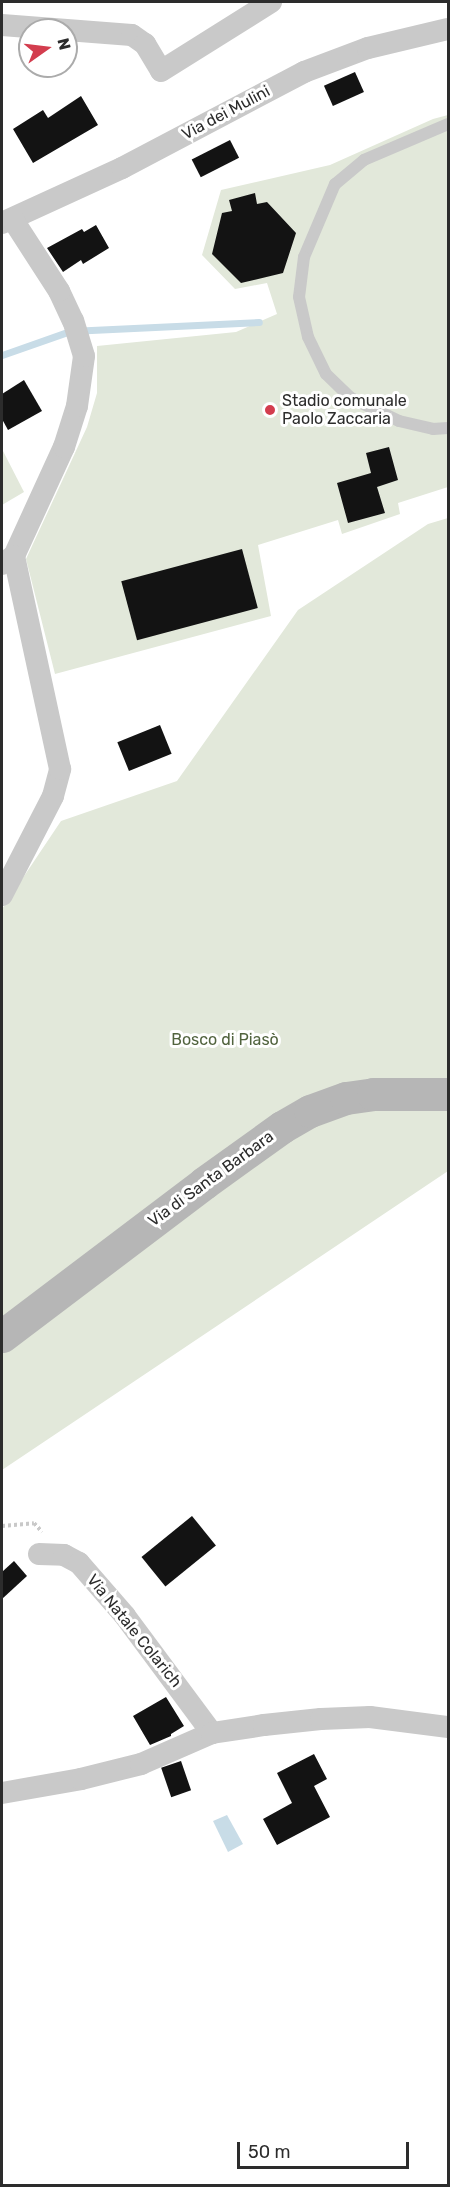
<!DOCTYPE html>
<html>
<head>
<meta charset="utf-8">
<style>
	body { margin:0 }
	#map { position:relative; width:450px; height:2187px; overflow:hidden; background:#fff; font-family:Rubik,sans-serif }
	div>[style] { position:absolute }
	.green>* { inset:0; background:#e2e8da }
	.water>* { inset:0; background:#c8dce7 }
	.stream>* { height:7px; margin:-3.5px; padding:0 3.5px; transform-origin:3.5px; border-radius:3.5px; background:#c8dce7 }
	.building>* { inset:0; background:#131313; transform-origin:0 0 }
	.path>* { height:4px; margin-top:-2px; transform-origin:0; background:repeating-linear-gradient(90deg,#c9c9c9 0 3px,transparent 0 6px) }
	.lane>* { height:12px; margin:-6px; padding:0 6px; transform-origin:6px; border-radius:6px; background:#c9c9c9 }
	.street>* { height:22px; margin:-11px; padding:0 11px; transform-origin:11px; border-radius:11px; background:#c9c9c9 }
	.secondary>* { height:33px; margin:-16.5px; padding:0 16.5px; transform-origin:16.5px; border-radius:16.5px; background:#b6b6b6 }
	.dots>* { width:16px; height:16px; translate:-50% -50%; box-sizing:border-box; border:3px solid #fff; border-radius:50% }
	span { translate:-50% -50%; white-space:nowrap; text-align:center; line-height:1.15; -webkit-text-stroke:6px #fff; paint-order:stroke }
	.street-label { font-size:16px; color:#2c2c2c }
	.poi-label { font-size:16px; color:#2c2c2c }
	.left { translate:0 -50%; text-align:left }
	.park-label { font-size:16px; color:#51633e }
	.frame { position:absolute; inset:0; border:3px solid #2c2c2c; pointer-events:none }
	.north { position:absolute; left:18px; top:18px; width:60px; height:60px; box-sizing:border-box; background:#fff; border:2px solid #ababab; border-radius:50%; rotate:76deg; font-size:16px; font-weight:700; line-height:24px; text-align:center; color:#2c2c2c }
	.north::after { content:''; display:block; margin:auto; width:21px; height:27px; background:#d33d4e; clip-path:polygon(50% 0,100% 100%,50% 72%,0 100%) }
	.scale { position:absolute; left:237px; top:2142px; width:172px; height:27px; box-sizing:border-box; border:3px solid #2c2c2c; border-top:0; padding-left:8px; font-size:18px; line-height:21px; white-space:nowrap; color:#2c2c2c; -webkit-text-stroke:4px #fff; paint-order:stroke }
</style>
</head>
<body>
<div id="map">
	<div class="green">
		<div style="clip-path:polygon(448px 115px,448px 487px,398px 503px,400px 514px,342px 534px,338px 520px,258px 545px,271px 616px,55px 674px,26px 559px,87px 427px,97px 393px,97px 346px,236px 332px,277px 314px,267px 283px,235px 289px,202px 255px,221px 190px,330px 165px,433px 119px)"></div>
		<div style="clip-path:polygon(2px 449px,24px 492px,2px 505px)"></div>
		<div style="clip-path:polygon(448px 518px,448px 1171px,2px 1470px,2px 909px,61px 821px,177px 781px,298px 610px,428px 524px)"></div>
	</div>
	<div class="water">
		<div style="clip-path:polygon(227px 1815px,243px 1844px,228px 1852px,213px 1821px)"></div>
	</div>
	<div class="stream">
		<div style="left:2px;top:355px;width:72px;rotate:-19.4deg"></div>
		<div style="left:70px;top:331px;width:189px;rotate:-2.7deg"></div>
	</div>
	<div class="building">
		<div style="left:355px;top:72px;width:22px;height:34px;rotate:66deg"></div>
		<div style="clip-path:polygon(81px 96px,98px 125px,33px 163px,13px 129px,43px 110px,48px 118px)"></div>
		<div style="left:230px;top:140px;width:20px;height:43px;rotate:63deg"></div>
		<div style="clip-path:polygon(255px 193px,257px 204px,267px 202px,296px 233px,283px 273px,241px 283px,212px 254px,222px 213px,232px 211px,229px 200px)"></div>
		<div style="clip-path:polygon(96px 225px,109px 248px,83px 264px,81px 260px,63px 272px,47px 248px,82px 229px,84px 232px)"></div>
		<div style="clip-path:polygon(24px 380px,42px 411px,8px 430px,2px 419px,2px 394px)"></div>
		<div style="clip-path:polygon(389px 447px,398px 480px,377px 487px,385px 513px,348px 523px,337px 483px,371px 473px,366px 453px)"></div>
		<div style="left:242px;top:549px;width:61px;height:125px;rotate:75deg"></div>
		<div style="left:160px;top:725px;width:31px;height:46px;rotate:68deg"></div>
		<div style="left:192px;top:1516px;width:38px;height:65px;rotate:51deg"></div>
		<div style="clip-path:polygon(14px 1561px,27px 1576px,2px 1599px,2px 1572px)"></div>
		<div style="clip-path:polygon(166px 1697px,184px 1726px,171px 1734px,171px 1736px,150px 1745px,133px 1716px)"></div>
		<div style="clip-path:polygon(314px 1754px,327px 1779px,314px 1786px,330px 1817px,277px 1845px,263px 1819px,292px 1803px,277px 1773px)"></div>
		<div style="left:181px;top:1761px;width:31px;height:21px;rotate:71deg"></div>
	</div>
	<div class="path">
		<div style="left:2px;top:1526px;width:32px;rotate:-5deg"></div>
		<div style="left:34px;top:1523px;width:12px;rotate:48deg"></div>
	</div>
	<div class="lane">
		<div style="left:448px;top:124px;width:91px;rotate:156.8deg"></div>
		<div style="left:364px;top:160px;width:38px;rotate:140deg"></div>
		<div style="left:335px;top:184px;width:79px;rotate:113deg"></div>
		<div style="left:304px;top:257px;width:40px;rotate:97.1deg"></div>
		<div style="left:299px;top:297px;width:41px;rotate:77.3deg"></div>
		<div style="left:308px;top:337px;width:41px;rotate:64.1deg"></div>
		<div style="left:326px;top:374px;width:35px;rotate:44deg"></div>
		<div style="left:351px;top:398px;width:53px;rotate:25.6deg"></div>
		<div style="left:399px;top:421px;width:35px;rotate:13deg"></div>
		<div style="left:433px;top:429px;width:15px;rotate:-4deg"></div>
	</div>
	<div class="street">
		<div style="left:2px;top:25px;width:130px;rotate:4.4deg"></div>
		<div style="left:132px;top:35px;width:16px;rotate:35deg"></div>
		<div style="left:145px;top:44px;width:31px;rotate:59deg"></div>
		<div style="left:161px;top:71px;width:130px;rotate:-32.1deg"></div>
		<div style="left:2px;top:223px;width:132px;rotate:-24.6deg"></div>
		<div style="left:122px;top:168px;width:206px;rotate:-27.8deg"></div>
		<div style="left:304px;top:72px;width:68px;rotate:-20.6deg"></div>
		<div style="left:368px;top:48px;width:82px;rotate:-13.4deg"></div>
		<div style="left:2px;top:564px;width:14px;rotate:-34deg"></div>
		<div style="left:14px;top:556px;width:120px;rotate:-65.4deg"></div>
		<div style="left:64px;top:447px;width:43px;rotate:-72.4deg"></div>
		<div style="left:77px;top:406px;width:50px;rotate:-82deg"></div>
		<div style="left:84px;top:356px;width:37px;rotate:-107deg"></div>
		<div style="left:73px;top:321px;width:33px;rotate:-115deg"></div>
		<div style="left:59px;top:291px;width:85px;rotate:-122.9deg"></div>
		<div style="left:2px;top:895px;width:111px;rotate:-62.7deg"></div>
		<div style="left:53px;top:796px;width:28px;rotate:-75deg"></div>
		<div style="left:60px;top:769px;width:218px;rotate:-102.2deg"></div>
		<div style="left:39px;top:1554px;width:25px;rotate:2deg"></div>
		<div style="left:64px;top:1555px;width:17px;rotate:28deg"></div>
		<div style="left:79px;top:1563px;width:70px;rotate:49deg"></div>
		<div style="left:125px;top:1616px;width:146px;rotate:53.4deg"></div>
		<div style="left:2px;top:1793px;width:80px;rotate:-10deg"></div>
		<div style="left:81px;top:1779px;width:62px;rotate:-14deg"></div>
		<div style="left:141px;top:1764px;width:77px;rotate:-23.6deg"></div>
		<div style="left:212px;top:1733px;width:53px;rotate:-8.7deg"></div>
		<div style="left:264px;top:1725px;width:57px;rotate:-6deg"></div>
		<div style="left:321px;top:1719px;width:49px;rotate:-2.3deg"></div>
		<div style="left:370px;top:1717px;width:79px;rotate:7.3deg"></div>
	</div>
	<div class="secondary">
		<div style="left:2px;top:1336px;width:253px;rotate:-37.1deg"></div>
		<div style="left:204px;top:1183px;width:96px;rotate:-35.7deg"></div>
		<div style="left:282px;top:1127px;width:32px;rotate:-30deg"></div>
		<div style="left:310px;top:1111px;width:38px;rotate:-20deg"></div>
		<div style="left:346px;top:1098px;width:27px;rotate:-8deg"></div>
		<div style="left:373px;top:1094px;width:75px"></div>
	</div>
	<div class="dots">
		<div style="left:270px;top:410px;background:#d33d4e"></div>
	</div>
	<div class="street-label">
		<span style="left:226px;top:113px;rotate:-28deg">Via dei Mulini</span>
		<span style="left:211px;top:1179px;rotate:-36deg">Via di Santa Barbara</span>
		<span style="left:134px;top:1631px;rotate:51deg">Via Natale Colarich</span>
	</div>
	<div class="poi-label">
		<span class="left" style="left:282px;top:410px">Stadio comunale<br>Paolo Zaccaria</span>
	</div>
	<div class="park-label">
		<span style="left:225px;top:1040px">Bosco di Piasò</span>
	</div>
	<div class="frame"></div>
	<div class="north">N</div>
	<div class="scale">50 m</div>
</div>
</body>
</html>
